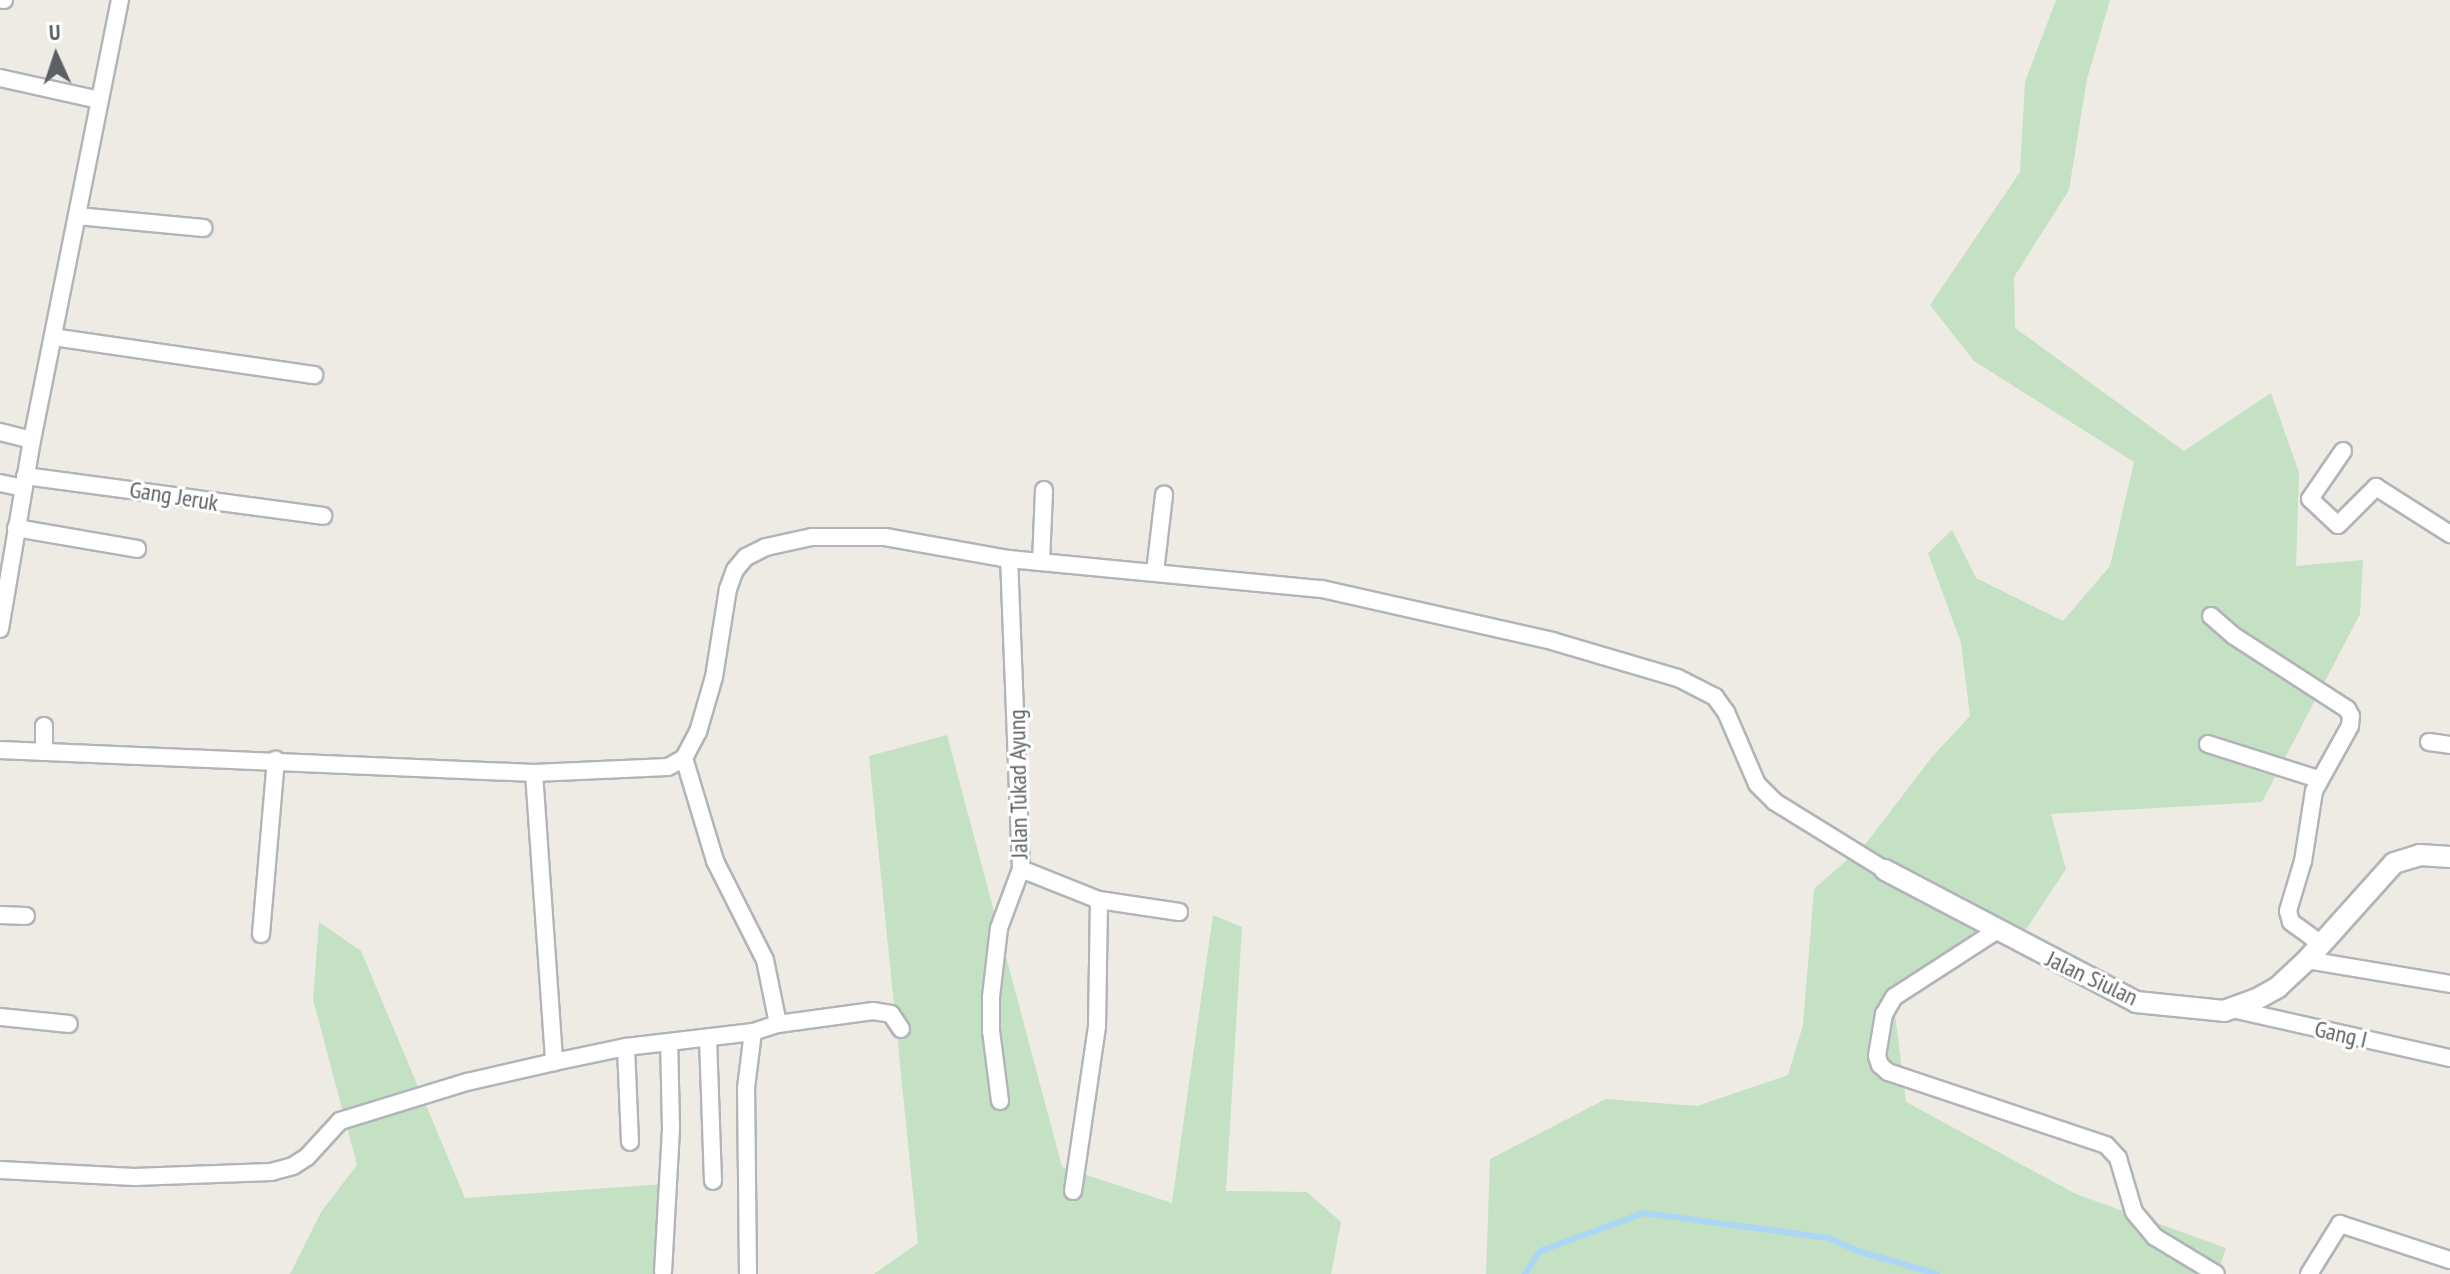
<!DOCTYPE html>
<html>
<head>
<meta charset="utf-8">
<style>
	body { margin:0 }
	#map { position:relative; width:2450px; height:1274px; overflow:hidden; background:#edebe4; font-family:"PT Sans Narrow",sans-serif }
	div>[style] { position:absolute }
	.green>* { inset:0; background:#c4e1c4 }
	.stream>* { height:6px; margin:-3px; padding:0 3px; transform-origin:3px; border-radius:3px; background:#add5f4 }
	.roads { filter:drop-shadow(2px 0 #b1b4b8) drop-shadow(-2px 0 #b1b4b8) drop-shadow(0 2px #b1b4b8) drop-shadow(0 -2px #b1b4b8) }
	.minor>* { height:16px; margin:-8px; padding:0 8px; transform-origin:8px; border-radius:8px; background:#fff }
	.tertiary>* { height:20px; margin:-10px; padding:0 10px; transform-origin:10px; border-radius:10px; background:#fff }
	span { translate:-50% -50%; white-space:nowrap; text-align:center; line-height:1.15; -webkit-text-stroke:6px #fff; paint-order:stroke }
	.street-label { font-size:24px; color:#5c5f63 }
	.north { position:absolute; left:16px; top:16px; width:80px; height:80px; -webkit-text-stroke:6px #fff; paint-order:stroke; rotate:357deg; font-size:22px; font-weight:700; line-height:32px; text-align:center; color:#5c5f63 }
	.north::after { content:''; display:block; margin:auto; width:28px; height:36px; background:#5c5f63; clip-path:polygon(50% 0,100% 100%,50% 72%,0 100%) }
</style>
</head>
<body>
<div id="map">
	<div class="green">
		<div style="clip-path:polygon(2056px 0,2110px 0,2087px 79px,2069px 190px,2014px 277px,2015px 328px,2184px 451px,2271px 393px,2299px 473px,2296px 566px,2363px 560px,2360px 614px,2262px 802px,2051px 814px,2066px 869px,2027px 928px,1893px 998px,1906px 1102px,2076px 1194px,2226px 1248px,2217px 1274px,1486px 1274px,1490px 1159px,1606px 1099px,1697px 1106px,1788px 1075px,1803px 1025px,1814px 889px,1867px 842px,1932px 757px,1970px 716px,1961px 643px,1928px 553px,1952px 530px,1976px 578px,2063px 621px,2110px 566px,2134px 462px,1974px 361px,1930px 305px,2020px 172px,2025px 82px)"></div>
		<div style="clip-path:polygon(947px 735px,1062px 1167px,1172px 1203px,1213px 915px,1242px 927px,1226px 1191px,1307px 1192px,1341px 1222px,1331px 1274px,874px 1274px,918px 1243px,869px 756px)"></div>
		<div style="clip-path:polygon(319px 922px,361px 951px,465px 1198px,665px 1184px,672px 1274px,290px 1274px,321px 1212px,357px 1165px,313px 999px)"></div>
	</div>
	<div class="stream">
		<div style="left:1525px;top:1274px;width:27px;rotate:-57deg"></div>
		<div style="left:1540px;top:1251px;width:111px;rotate:-20.1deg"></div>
		<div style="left:1644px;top:1213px;width:186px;rotate:7.7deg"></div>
		<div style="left:1828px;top:1238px;width:33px;rotate:23deg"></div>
		<div style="left:1858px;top:1251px;width:82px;rotate:16.2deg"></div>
	</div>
	<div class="roads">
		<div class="minor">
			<div style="left:3px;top:0;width:1px"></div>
			<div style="left:0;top:78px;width:101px;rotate:12.5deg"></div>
			<div style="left:77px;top:216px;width:127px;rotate:5.4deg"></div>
			<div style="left:53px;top:337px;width:264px;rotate:8.3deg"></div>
			<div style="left:0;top:432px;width:33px;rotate:14deg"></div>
			<div style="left:2343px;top:451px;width:58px;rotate:124.5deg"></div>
			<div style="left:2310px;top:499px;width:38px;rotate:43deg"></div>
			<div style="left:2338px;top:525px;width:54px;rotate:-45deg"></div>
			<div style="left:2376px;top:487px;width:88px;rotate:32.4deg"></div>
			<div style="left:25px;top:476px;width:301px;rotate:7.6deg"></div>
			<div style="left:0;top:483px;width:24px;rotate:12deg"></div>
			<div style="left:16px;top:528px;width:123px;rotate:9.8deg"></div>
			<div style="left:1041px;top:562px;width:72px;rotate:-87.6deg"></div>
			<div style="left:1155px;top:572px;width:78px;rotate:-83.3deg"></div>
			<div style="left:2211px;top:616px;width:30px;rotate:41deg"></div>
			<div style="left:2234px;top:636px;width:135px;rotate:32.9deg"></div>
			<div style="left:2347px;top:709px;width:8px;rotate:60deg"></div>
			<div style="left:2351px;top:716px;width:10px;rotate:96deg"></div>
			<div style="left:2350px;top:726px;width:74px;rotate:119deg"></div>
			<div style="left:2314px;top:791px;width:71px;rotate:98.9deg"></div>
			<div style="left:2303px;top:861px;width:52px;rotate:106.7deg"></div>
			<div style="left:2288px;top:911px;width:11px;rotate:75deg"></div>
			<div style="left:2291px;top:922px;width:37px;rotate:36deg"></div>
			<div style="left:0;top:629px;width:192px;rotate:-80.4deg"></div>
			<div style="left:32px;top:440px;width:449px;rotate:-78.7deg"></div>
			<div style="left:44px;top:726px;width:26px;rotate:90deg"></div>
			<div style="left:2429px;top:742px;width:21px;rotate:8deg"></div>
			<div style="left:2208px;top:744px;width:115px;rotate:17.7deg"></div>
			<div style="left:0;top:750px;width:534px;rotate:2.47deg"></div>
			<div style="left:534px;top:773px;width:134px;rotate:-2.6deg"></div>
			<div style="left:668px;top:767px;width:18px;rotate:-29deg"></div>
			<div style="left:684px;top:758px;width:30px;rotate:-62deg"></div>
			<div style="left:698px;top:732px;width:57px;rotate:-73.8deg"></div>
			<div style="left:714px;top:677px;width:89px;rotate:-81deg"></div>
			<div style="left:728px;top:589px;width:20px;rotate:-70deg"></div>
			<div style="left:735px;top:570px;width:17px;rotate:-50deg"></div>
			<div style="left:746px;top:557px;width:22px;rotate:-27deg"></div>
			<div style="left:766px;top:547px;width:47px;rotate:-12.3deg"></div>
			<div style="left:812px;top:537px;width:73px"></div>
			<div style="left:885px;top:537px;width:126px;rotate:10.1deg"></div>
			<div style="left:1009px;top:559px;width:314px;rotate:5.5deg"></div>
			<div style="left:1322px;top:589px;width:236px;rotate:12.7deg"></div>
			<div style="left:1552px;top:641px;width:131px;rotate:16.4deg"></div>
			<div style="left:1678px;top:678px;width:42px;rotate:27.2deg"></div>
			<div style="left:1715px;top:697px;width:19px;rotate:54deg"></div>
			<div style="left:1726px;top:712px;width:78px;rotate:66.7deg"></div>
			<div style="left:1757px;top:784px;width:25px;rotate:45deg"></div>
			<div style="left:1775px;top:802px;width:129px;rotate:31.7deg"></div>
			<div style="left:684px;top:758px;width:108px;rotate:73.2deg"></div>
			<div style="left:715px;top:861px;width:111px;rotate:63.2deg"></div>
			<div style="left:765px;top:960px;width:65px;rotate:78.5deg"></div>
			<div style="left:534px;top:773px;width:290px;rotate:86deg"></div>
			<div style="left:1021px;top:869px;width:84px;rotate:21.7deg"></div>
			<div style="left:1099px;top:900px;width:81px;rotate:8.5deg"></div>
			<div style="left:0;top:915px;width:26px;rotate:2deg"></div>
			<div style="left:1996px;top:931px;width:121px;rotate:147.1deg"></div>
			<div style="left:1894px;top:997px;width:20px;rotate:120deg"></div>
			<div style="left:1884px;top:1014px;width:43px;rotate:99.5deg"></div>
			<div style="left:1877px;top:1056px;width:9px;rotate:72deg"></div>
			<div style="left:1880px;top:1065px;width:11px;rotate:41deg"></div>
			<div style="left:1888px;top:1072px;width:230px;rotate:18.5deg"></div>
			<div style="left:2106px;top:1145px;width:18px;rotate:47deg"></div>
			<div style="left:2118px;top:1158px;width:56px;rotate:73.5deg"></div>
			<div style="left:2134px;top:1212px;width:33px;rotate:50deg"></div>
			<div style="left:2155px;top:1237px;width:71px;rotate:31.2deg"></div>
			<div style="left:261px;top:934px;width:175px;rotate:-85.1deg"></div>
			<div style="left:2307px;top:960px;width:145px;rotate:9.5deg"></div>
			<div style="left:2232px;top:1009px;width:223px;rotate:12.7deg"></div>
			<div style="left:0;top:1017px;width:69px;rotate:5.8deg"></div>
			<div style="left:708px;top:1038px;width:143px;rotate:88deg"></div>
			<div style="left:626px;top:1047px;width:95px;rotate:87.6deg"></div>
			<div style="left:1000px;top:1101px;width:71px;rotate:-97.3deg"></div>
			<div style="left:991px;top:1031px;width:34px;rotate:-90deg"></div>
			<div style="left:991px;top:997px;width:69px;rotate:-83.4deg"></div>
			<div style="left:999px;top:928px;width:63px;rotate:-69.6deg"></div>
			<div style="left:1021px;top:869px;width:310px;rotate:-92.2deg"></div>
			<div style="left:0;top:1170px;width:134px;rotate:3deg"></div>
			<div style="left:134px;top:1177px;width:137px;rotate:-2.1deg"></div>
			<div style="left:271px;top:1172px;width:23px;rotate:-15deg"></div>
			<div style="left:293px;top:1166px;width:17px;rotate:-33deg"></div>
			<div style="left:307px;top:1157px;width:49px;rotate:-47.5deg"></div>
			<div style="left:340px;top:1121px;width:133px;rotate:-17.1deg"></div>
			<div style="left:467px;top:1082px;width:89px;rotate:-12.9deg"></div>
			<div style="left:554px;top:1062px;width:74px;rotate:-11.8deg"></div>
			<div style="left:626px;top:1047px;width:128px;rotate:-6.7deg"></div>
			<div style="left:753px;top:1032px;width:26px;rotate:-18deg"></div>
			<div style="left:778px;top:1024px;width:96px;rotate:-7.8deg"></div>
			<div style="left:873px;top:1011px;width:18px;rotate:9deg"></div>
			<div style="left:891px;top:1014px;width:18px;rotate:56deg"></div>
			<div style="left:1073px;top:1191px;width:166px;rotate:-81.7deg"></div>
			<div style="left:1097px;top:1027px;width:127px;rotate:-89.1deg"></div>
			<div style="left:663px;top:1272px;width:145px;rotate:-86.8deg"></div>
			<div style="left:671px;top:1127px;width:85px;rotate:-91.3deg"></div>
			<div style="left:748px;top:1274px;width:186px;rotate:-90.6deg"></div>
			<div style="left:746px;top:1088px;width:56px;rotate:-82.9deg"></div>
			<div style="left:2309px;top:1274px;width:59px;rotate:-58.2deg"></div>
			<div style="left:2340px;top:1224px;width:116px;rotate:18.1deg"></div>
		</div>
		<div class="tertiary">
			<div style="left:1885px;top:870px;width:284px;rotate:27.7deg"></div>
			<div style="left:2136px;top:1002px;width:88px;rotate:5.8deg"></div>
			<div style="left:2224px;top:1011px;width:33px;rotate:-20deg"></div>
			<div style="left:2255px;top:1000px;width:26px;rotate:-29deg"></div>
			<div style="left:2278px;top:987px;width:40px;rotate:-43deg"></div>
			<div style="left:2307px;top:960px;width:130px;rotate:-48.1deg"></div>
			<div style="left:2394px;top:863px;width:27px;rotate:-17deg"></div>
			<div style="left:2420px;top:855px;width:30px;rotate:4deg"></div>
		</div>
	</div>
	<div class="street-label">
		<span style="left:174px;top:496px;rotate:9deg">Gang Jeruk</span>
		<span style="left:1018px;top:784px;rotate:-91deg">Jalan Tukad Ayung</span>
		<span style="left:2092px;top:978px;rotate:25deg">Jalan Siulan</span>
		<span style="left:2341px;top:1034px;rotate:13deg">Gang I</span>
	</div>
	<div class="north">U</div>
</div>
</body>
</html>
